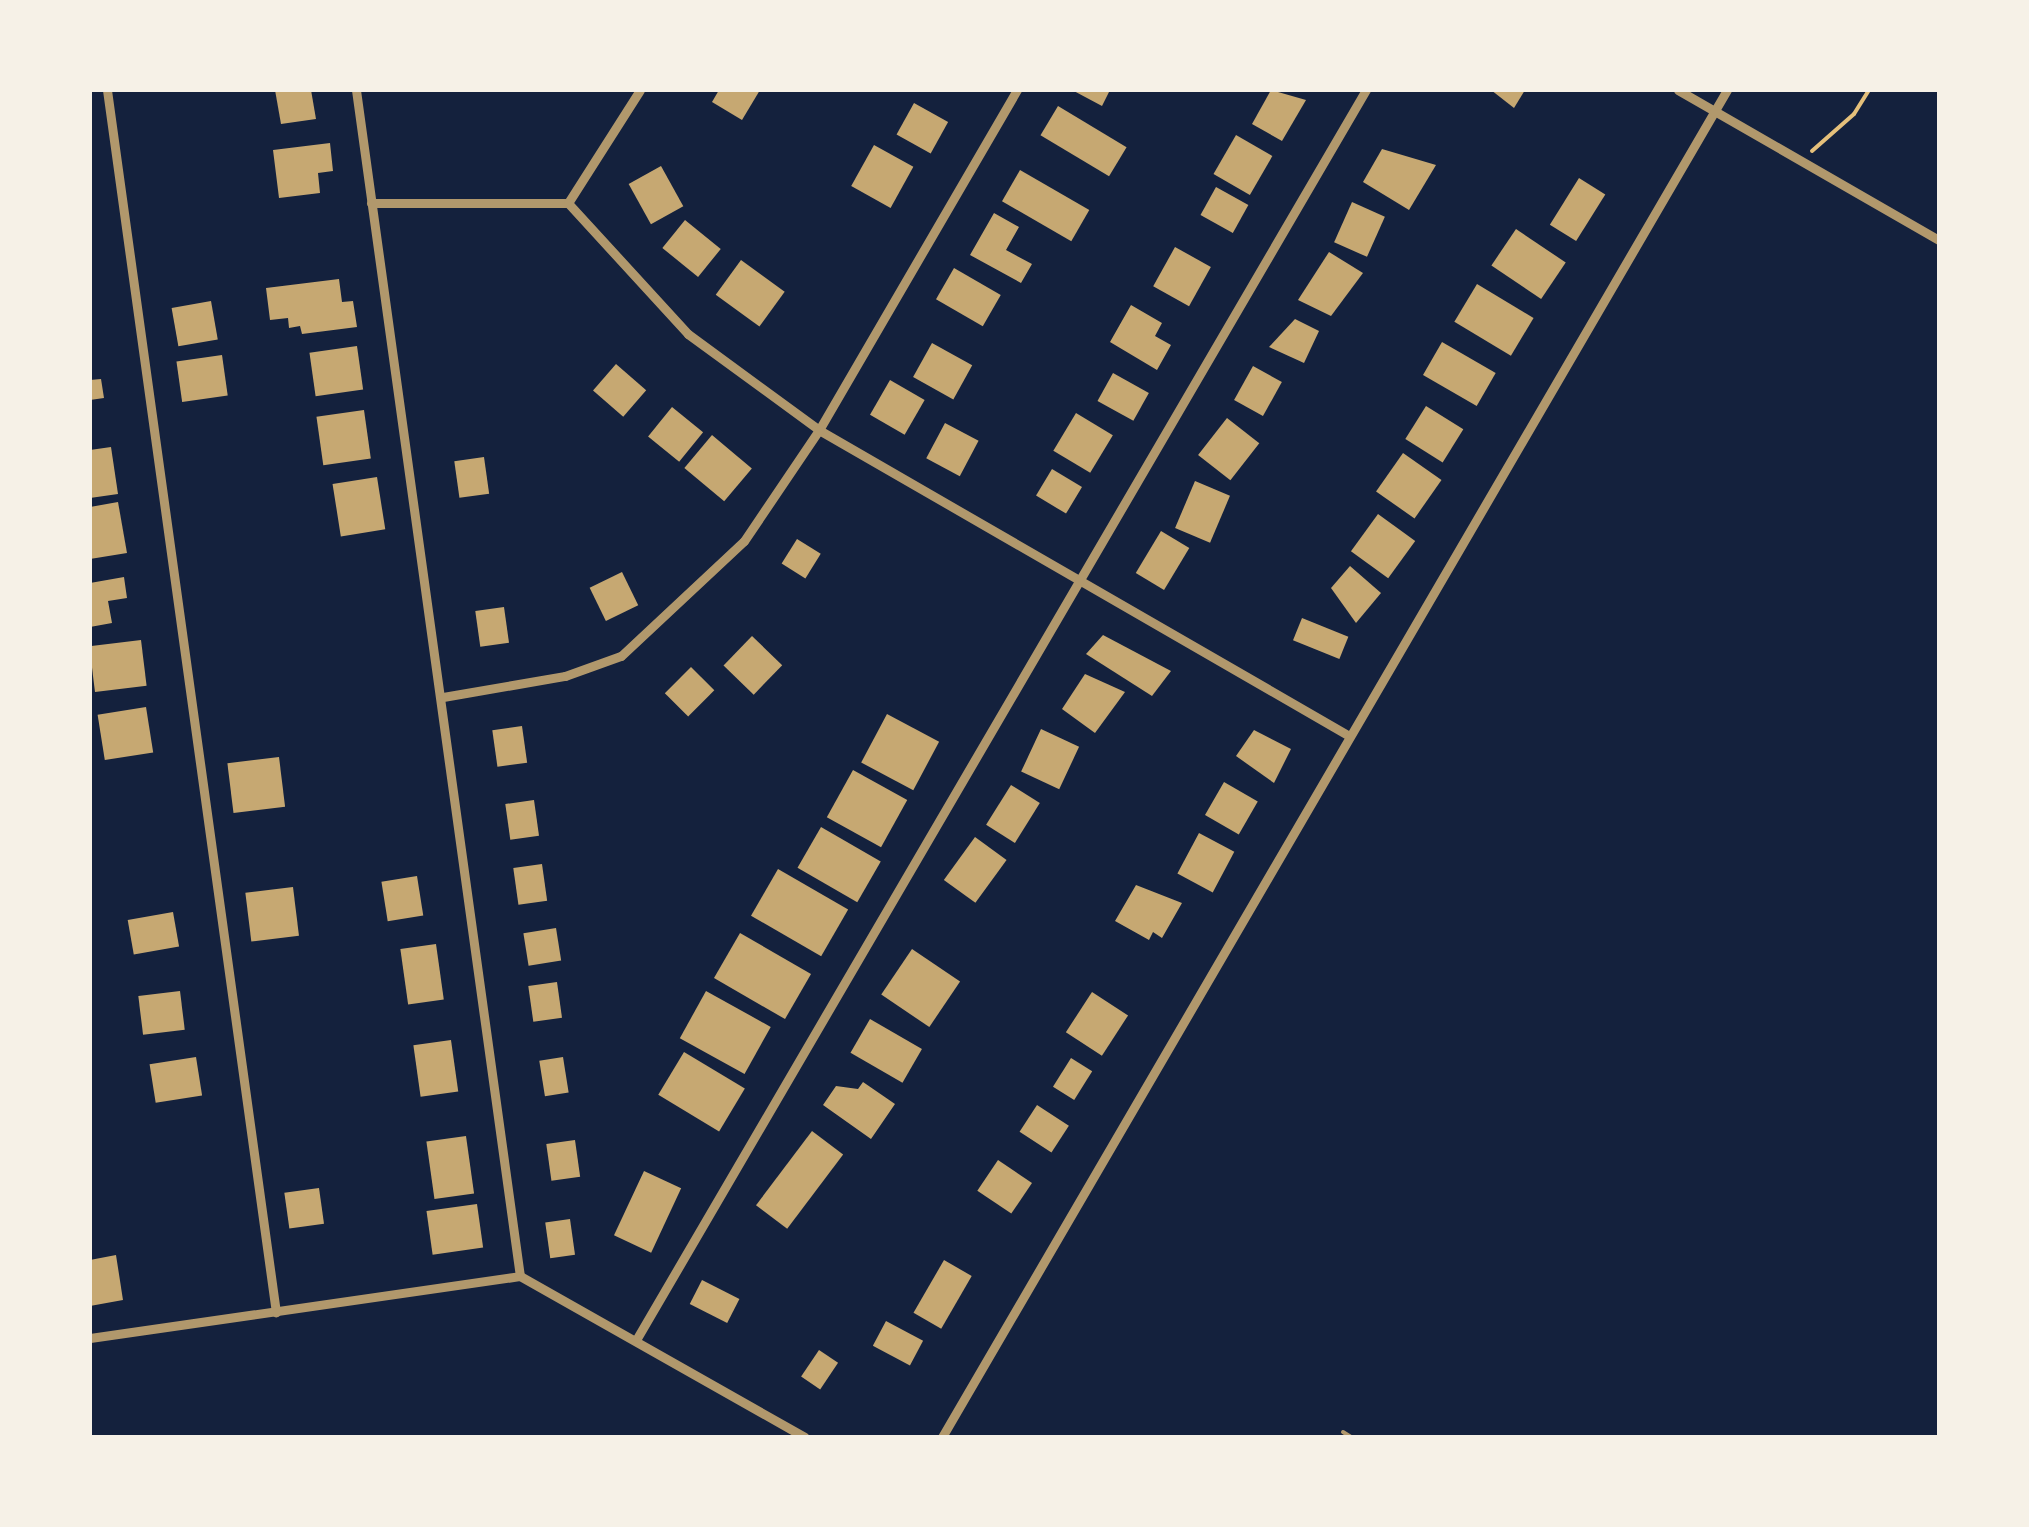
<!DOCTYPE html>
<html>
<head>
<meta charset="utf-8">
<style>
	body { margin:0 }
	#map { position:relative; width:2029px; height:1527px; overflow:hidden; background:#14213d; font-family:Barlow,sans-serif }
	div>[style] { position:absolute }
	.building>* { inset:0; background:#c6a872; transform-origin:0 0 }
	.path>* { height:4px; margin:-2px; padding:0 2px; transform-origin:2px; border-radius:2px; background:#e5c07b }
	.service>* { height:4px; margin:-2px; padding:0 2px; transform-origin:2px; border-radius:2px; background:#b1986c }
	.minor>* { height:9px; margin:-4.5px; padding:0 4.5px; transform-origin:4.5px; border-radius:4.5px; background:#b1986c }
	span { translate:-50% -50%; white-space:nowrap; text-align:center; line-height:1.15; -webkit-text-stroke:8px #f6f1e7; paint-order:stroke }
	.frame { position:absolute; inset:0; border:92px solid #f6f1e7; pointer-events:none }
</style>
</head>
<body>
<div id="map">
	<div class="building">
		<div style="clip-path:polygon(275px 90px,311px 90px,316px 119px,281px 124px)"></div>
		<div style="clip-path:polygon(719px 90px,760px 90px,742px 120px,712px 102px)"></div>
		<div style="clip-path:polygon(1072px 90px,1110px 90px,1102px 106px)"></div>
		<div style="clip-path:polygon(1271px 90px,1306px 100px,1282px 141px,1252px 124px)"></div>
		<div style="clip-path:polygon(1491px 90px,1525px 90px,1514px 108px)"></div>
		<div style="left:914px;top:103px;width:39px;height:36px;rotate:29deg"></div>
		<div style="left:1058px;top:106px;width:80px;height:34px;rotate:31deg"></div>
		<div style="left:1236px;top:135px;width:42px;height:45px;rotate:30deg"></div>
		<div style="clip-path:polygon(330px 143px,333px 171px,318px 173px,320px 193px,279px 198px,273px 150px)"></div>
		<div style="left:874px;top:145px;width:45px;height:47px;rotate:29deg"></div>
		<div style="clip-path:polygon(1382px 149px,1436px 165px,1409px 210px,1363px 182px)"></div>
		<div style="left:661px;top:166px;width:46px;height:37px;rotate:61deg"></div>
		<div style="left:1020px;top:170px;width:80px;height:36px;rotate:30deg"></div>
		<div style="left:1579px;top:178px;width:31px;height:55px;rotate:32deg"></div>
		<div style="left:1216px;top:187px;width:37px;height:32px;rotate:29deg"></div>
		<div style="left:1352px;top:202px;width:36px;height:44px;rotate:24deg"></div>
		<div style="clip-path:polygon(994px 213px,1019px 227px,1006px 250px,1032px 264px,1021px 283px,970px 255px)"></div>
		<div style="left:685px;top:220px;width:46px;height:36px;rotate:39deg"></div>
		<div style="left:1516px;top:229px;width:60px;height:44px;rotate:34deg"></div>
		<div style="left:1175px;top:247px;width:41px;height:45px;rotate:29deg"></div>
		<div style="clip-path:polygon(1329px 252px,1363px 273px,1331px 316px,1298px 300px)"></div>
		<div style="left:741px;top:260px;width:54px;height:43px;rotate:36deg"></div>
		<div style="left:954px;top:268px;width:54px;height:36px;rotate:30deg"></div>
		<div style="clip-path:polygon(339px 279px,342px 302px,353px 301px,357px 327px,302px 334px,300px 326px,289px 328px,288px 318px,270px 320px,266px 288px)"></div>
		<div style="left:1477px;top:284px;width:66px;height:44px;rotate:31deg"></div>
		<div style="left:211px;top:301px;width:39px;height:40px;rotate:80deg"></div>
		<div style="clip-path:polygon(1131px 305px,1162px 323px,1155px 336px,1171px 345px,1157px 370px,1110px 342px)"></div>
		<div style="clip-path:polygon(1295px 319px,1319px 331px,1304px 363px,1269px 347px)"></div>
		<div style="left:1442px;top:342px;width:62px;height:38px;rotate:30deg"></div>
		<div style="left:932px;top:343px;width:46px;height:39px;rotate:29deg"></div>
		<div style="left:357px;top:346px;width:44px;height:48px;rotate:82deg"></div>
		<div style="left:222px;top:355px;width:41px;height:46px;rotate:82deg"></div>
		<div style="left:616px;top:364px;width:40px;height:35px;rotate:41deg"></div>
		<div style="left:1253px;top:366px;width:33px;height:39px;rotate:29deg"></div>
		<div style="left:1113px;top:373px;width:41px;height:32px;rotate:29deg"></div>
		<div style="clip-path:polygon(101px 379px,104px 398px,90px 400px,90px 380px)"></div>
		<div style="left:890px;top:380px;width:40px;height:40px;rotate:30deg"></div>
		<div style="left:1426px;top:406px;width:44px;height:39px;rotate:32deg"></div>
		<div style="left:672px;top:407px;width:40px;height:38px;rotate:39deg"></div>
		<div style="left:364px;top:410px;width:49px;height:48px;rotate:82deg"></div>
		<div style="left:1076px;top:413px;width:43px;height:44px;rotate:31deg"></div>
		<div style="left:1227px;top:418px;width:41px;height:47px;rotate:38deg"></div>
		<div style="left:945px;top:423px;width:38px;height:40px;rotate:28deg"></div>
		<div style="left:712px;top:435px;width:52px;height:43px;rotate:40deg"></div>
		<div style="clip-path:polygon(111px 447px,118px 494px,90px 498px,90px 450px)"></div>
		<div style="left:1403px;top:453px;width:47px;height:47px;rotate:35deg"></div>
		<div style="left:484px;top:457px;width:37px;height:30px;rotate:82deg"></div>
		<div style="left:1052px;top:469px;width:35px;height:31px;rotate:31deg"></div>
		<div style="left:377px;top:477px;width:53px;height:45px;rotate:81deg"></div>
		<div style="left:1195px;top:481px;width:38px;height:51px;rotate:23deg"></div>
		<div style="clip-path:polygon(118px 502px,127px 553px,90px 559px,90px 507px)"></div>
		<div style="left:1378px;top:514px;width:46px;height:46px;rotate:36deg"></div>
		<div style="left:1161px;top:531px;width:33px;height:49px;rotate:31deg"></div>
		<div style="left:797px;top:539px;width:28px;height:29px;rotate:32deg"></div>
		<div style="clip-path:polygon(1350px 566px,1381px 593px,1356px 623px,1331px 588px)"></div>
		<div style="left:622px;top:572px;width:37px;height:36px;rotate:64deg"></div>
		<div style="clip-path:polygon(124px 577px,127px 598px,108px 601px,112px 623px,90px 627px,90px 583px)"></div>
		<div style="left:504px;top:607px;width:36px;height:29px;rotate:82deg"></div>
		<div style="left:1302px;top:618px;width:50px;height:24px;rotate:22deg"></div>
		<div style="clip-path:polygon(1103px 635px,1171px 671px,1152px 696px,1086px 654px)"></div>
		<div style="left:752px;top:636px;width:42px;height:41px;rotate:44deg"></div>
		<div style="left:141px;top:640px;width:46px;height:52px;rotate:83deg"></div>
		<div style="left:691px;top:667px;width:33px;height:37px;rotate:45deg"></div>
		<div style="clip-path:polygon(1085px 674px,1125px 692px,1095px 733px,1062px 709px)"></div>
		<div style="left:146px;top:707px;width:46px;height:49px;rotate:81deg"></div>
		<div style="left:887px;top:714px;width:59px;height:55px;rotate:28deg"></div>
		<div style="left:522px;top:726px;width:37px;height:30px;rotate:82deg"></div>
		<div style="left:1041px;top:729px;width:42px;height:47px;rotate:25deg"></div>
		<div style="clip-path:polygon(1254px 730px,1291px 749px,1274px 783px,1236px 756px)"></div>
		<div style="left:279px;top:757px;width:50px;height:52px;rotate:83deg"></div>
		<div style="left:853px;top:770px;width:62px;height:54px;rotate:29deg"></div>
		<div style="left:1224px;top:782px;width:39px;height:38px;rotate:30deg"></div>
		<div style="left:1011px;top:785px;width:34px;height:47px;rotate:32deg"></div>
		<div style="left:534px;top:800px;width:36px;height:29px;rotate:82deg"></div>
		<div style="left:821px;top:827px;width:69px;height:47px;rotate:30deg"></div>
		<div style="left:1199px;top:833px;width:40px;height:46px;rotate:28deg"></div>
		<div style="left:975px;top:837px;width:39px;height:53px;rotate:36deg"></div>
		<div style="left:542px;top:864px;width:37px;height:29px;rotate:82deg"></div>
		<div style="left:778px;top:869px;width:81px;height:54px;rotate:30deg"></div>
		<div style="left:417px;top:876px;width:40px;height:36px;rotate:81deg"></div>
		<div style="clip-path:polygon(1136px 885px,1182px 903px,1162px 938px,1153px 932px,1149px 940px,1115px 921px)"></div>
		<div style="left:293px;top:887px;width:49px;height:48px;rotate:83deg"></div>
		<div style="left:173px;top:912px;width:35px;height:46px;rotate:80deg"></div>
		<div style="left:556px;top:928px;width:33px;height:33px;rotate:81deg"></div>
		<div style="left:740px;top:933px;width:82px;height:52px;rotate:30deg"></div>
		<div style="left:436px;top:944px;width:56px;height:36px;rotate:82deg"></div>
		<div style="left:912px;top:949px;width:58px;height:55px;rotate:34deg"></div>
		<div style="left:557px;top:982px;width:36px;height:29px;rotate:82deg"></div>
		<div style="left:180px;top:991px;width:39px;height:42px;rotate:83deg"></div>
		<div style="left:706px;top:991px;width:74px;height:54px;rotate:29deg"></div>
		<div style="left:1092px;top:992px;width:43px;height:48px;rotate:33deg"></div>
		<div style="left:870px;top:1019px;width:60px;height:39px;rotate:30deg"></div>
		<div style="left:451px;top:1040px;width:52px;height:38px;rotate:82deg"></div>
		<div style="left:684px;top:1052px;width:71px;height:50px;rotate:31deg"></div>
		<div style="left:196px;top:1057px;width:39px;height:47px;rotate:81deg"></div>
		<div style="left:563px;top:1057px;width:36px;height:24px;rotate:81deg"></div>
		<div style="left:1071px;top:1058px;width:25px;height:34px;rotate:32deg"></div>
		<div style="clip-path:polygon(863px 1082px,895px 1104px,871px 1139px,823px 1105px,836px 1086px,858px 1089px)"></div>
		<div style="left:1037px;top:1105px;width:38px;height:32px;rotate:33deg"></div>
		<div style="left:812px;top:1131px;width:39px;height:93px;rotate:37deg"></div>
		<div style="left:466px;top:1136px;width:58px;height:40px;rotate:82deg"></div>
		<div style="left:575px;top:1140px;width:37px;height:29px;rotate:82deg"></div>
		<div style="left:998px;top:1160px;width:41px;height:37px;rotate:34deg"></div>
		<div style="left:644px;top:1171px;width:41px;height:71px;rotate:25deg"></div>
		<div style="left:319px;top:1188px;width:36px;height:35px;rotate:82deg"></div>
		<div style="left:477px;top:1204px;width:44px;height:51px;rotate:82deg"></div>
		<div style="left:570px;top:1219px;width:36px;height:25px;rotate:82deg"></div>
		<div style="clip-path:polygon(116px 1255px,123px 1300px,90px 1306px,90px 1260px)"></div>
		<div style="left:944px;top:1260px;width:32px;height:61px;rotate:30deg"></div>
		<div style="left:702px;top:1280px;width:42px;height:27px;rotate:27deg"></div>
		<div style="left:886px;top:1321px;width:42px;height:28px;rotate:28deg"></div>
		<div style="left:819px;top:1350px;width:23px;height:32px;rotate:34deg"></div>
	</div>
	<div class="path">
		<div style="left:1812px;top:151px;width:56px;rotate:-41.4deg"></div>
		<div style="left:1854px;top:114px;width:28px;rotate:-58deg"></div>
	</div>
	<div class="service">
		<div style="left:1343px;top:1432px;width:9px;rotate:32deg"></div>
	</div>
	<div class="minor">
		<div style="left:107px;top:90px;width:1234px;rotate:82.13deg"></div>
		<div style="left:356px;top:90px;width:1197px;rotate:82.13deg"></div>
		<div style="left:1678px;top:90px;width:301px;rotate:29.9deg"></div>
		<div style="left:371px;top:203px;width:197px"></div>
		<div style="left:568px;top:203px;width:178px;rotate:47.5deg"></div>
		<div style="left:688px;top:334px;width:162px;rotate:36.2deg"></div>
		<div style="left:819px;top:430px;width:608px;rotate:29.98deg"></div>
		<div style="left:568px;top:203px;width:134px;rotate:-57.5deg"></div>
		<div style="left:443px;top:697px;width:124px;rotate:-9.8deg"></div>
		<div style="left:565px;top:676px;width:59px;rotate:-19.7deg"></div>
		<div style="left:621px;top:656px;width:168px;rotate:-43.1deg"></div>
		<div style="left:744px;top:541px;width:134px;rotate:-56deg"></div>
		<div style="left:819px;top:430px;width:393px;rotate:-59.8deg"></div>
		<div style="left:90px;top:1338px;width:434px;rotate:-8.2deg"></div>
		<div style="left:520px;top:1276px;width:327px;rotate:29.5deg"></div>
		<div style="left:636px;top:1340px;width:1448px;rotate:-59.72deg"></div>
		<div style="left:942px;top:1437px;width:1559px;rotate:-59.77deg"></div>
	</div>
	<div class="frame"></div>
</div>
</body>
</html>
